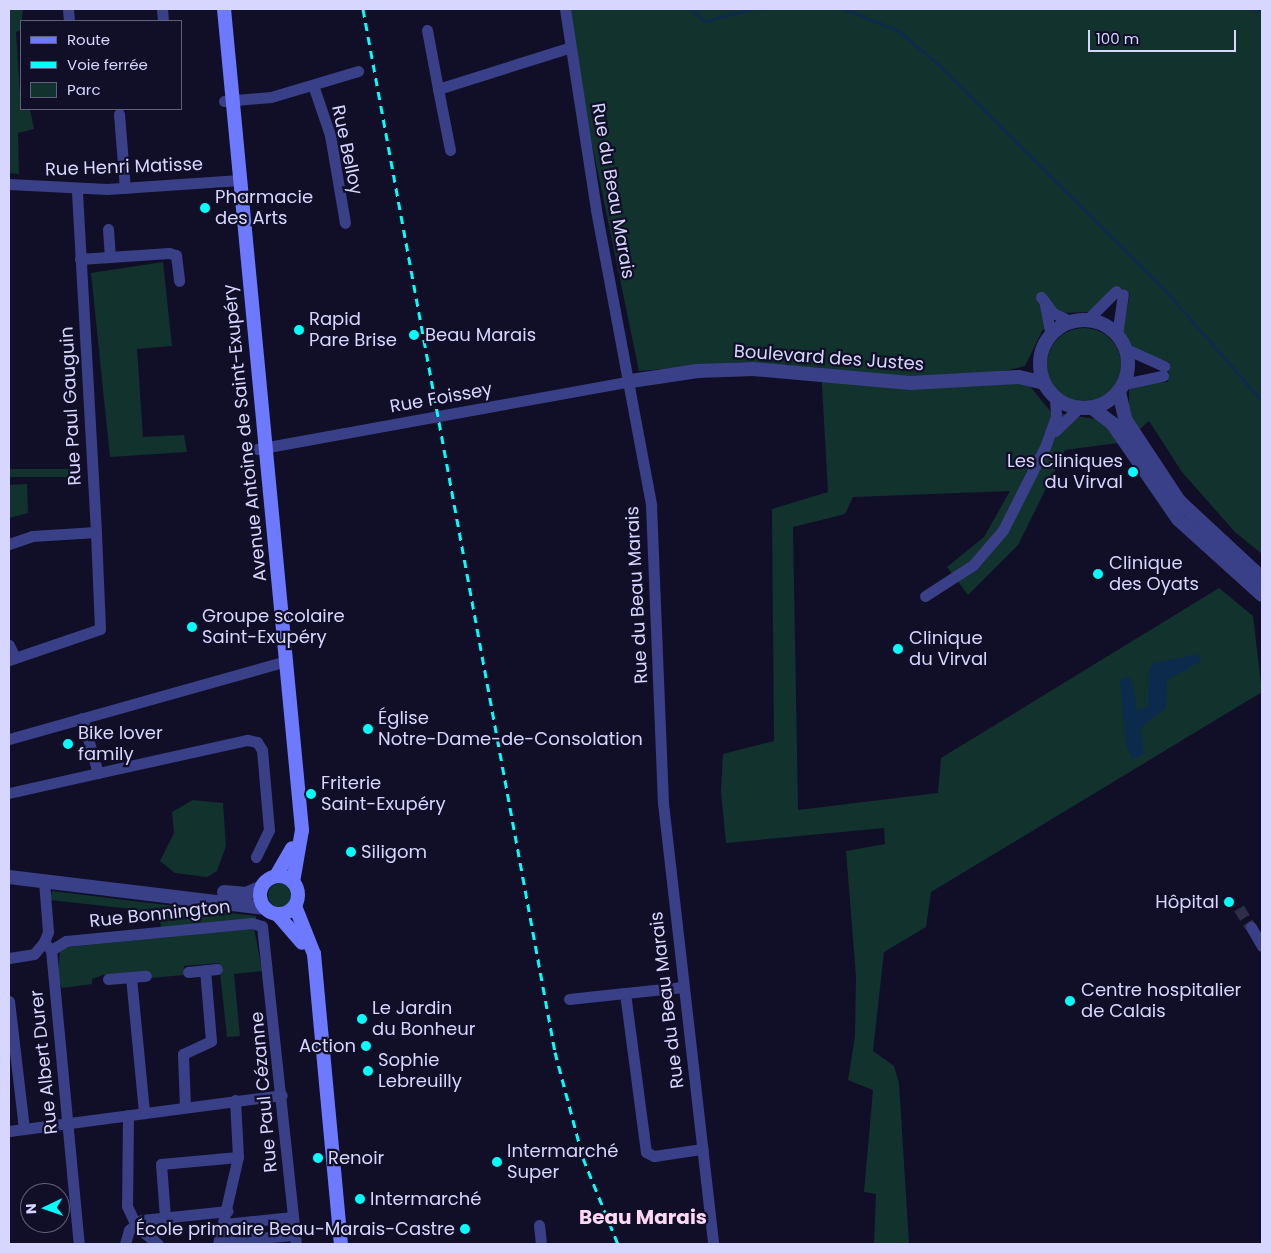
<!DOCTYPE html>
<html>
<head>
<meta charset="utf-8">
<style>
	body { margin:0 }
	#map { position:relative; width:1271px; height:1253px; overflow:hidden; background:#110f28; font-family:Poppins,sans-serif }
	div>[style] { position:absolute }
	.green>* { inset:0; background:#12322d; transform-origin:0 0 }
	.round { border-radius:50% }
	.water>* { inset:0; background:#0c2a4b }
	.stream>* { height:3px; margin:-1.5px; padding:0 1.5px; transform-origin:1.5px; border-radius:1.5px; background:#0c2a4b }
	.minor-tunnel>* { height:11px; margin-top:-5.5px; transform-origin:0; background:repeating-linear-gradient(90deg,#2f2d48 0 11px,transparent 0 16.5px) }
	.minor>* { height:11px; margin:-5.5px; padding:0 5.5px; transform-origin:5.5px; border-radius:5.5px; background:#3a4087 }
	.tertiary>* { height:14px; margin:-7px; padding:0 7px; transform-origin:7px; border-radius:7px; background:#3a4087 }
	.tertiary>.ring { margin:-7px; padding:0; box-sizing:content-box; background:none; border:14px solid #3a4087; border-radius:50% }
	.secondary>* { height:14px; margin:-7px; padding:0 7px; transform-origin:7px; border-radius:7px; background:#6d7aff }
	.secondary>.ring { margin:-7px; padding:0; box-sizing:content-box; background:none; border:14px solid #6d7aff; border-radius:50% }
	.rail>* { height:3px; margin-top:-1.5px; transform-origin:0; background:repeating-linear-gradient(90deg,#02fffc 0 8px,transparent 0 14px) }
	.dots>* { width:14px; height:14px; translate:-50% -50%; box-sizing:border-box; border:2px solid #110f28; border-radius:50% }
	span { translate:-50% -50%; white-space:nowrap; text-align:center; line-height:1.15; -webkit-text-stroke:4.5px #110f28; paint-order:stroke }
	.street-label { font-size:18px; color:#d7d6ff }
	.poi-label { font-size:18px; color:#d7d6ff }
	.left { translate:0 -50%; text-align:left }
	.right { translate:-100% -50%; text-align:right }
	.quarter-label { font-size:20px; color:#ffd8f5; font-weight:700 }
	.frame { position:absolute; inset:0; border:10px solid #d7d6ff; pointer-events:none }
	.legend { position:absolute; left:20px; top:20px; width:162px; height:90px; box-sizing:border-box; background:#110f28; border:1px solid #605f7e; margin:0; padding:6px 9px; list-style:none; font-size:15px; color:#d7d6ff }
	.legend li { display:flex; align-items:center; gap:10px; height:25px }
	.legend b { width:25px; border:1px solid #605f7e }
	.north { position:absolute; left:20px; top:1183px; width:50px; height:50px; box-sizing:border-box; background:#110f28; border:1px solid #605f7e; border-radius:50%; rotate:267deg; font-size:14px; font-weight:700; line-height:20px; text-align:center; color:#d7d6ff }
	.north::after { content:''; display:block; margin:auto; width:18px; height:22px; background:#02fffc; clip-path:polygon(50% 0,100% 100%,50% 72%,0 100%) }
	.scale { position:absolute; left:1088px; top:30px; width:148px; height:22px; box-sizing:border-box; border:2px solid #d7d6ff; border-top:0; padding-left:6px; font-size:15px; line-height:18px; white-space:nowrap; color:#d7d6ff; -webkit-text-stroke:4px #110f28; paint-order:stroke }
</style>
</head>
<body>
<div id="map">
	<div class="green">
		<div style="clip-path:polygon(9px 9px,23px 9px,21px 30px,16px 32px,21px 109px,30px 109px,34px 129px,18px 133px,19px 174px,9px 173px)"></div>
		<div style="clip-path:polygon(570px 9px,1262px 9px,1262px 554px,1235px 532px,1182px 472px,1149px 421px,1138px 431px,1129px 418px,1129px 389px,1136px 383px,1168px 382px,1169px 362px,1135px 350px,1123px 331px,1130px 294px,1114px 286px,1089px 312px,1062px 313px,1042px 331px,1025px 366px,1000px 372px,1028px 384px,1051px 412px,1101px 420px,1118px 443px,1065px 450px,1018px 545px,968px 595px,947px 567px,984px 537px,1010px 491px,853px 497px,845px 514px,793px 527px,798px 810px,938px 793px,941px 758px,1219px 588px,1253px 616px,1262px 692px,931px 892px,926px 927px,884px 952px,873px 1051px,894px 1066px,899px 1083px,909px 1244px,874px 1244px,876px 1194px,864px 1192px,873px 1090px,848px 1080px,855px 1036px,856px 977px,846px 851px,885px 844px,884px 828px,726px 843px,721px 792px,723px 754px,774px 741px,772px 509px,828px 492px,821px 368px,741px 362px,639px 371px,591px 139px)"></div>
		<div style="clip-path:polygon(163px 262px,172px 346px,137px 349px,143px 437px,184px 435px,187px 452px,110px 457px,91px 273px)"></div>
		<div class="round" style="left:1047px;top:328px;width:74px;height:74px"></div>
		<div style="left:73px;top:469px;width:8px;height:64px;rotate:90deg"></div>
		<div style="clip-path:polygon(27px 484px,28px 513px,9px 518px,9px 485px)"></div>
		<div style="clip-path:polygon(193px 800px,223px 803px,226px 846px,217px 871px,207px 877px,175px 873px,160px 861px,174px 833px,172px 812px)"></div>
		<div class="round" style="left:268px;top:883px;width:24px;height:24px"></div>
		<div style="clip-path:polygon(52px 891px,256px 916px,256px 920px,161px 928px,159px 912px,50px 900px)"></div>
		<div style="clip-path:polygon(254px 928px,262px 971px,234px 974px,240px 1036px,227px 1037px,219px 963px,184px 966px,183px 975px,151px 978px,149px 971px,103px 975px,92px 979px,92px 984px,62px 988px,58px 979px,60px 948px)"></div>
	</div>
	<div class="water">
		<div style="clip-path:polygon(1198px 654px,1201px 661px,1167px 680px,1166px 708px,1140px 728px,1144px 754px,1133px 759px,1126px 746px,1120px 680px,1128px 676px,1132px 682px,1137px 709px,1143px 709px,1148px 704px,1149px 669px,1154px 663px)"></div>
	</div>
	<div class="stream">
		<div style="left:690px;top:9px;width:19px;rotate:39deg"></div>
		<div style="left:705px;top:21px;width:49px;rotate:-14.3deg"></div>
		<div style="left:844px;top:9px;width:59px;rotate:21.8deg"></div>
		<div style="left:899px;top:31px;width:52px;rotate:40.4deg"></div>
		<div style="left:939px;top:65px;width:316px;rotate:44.9deg"></div>
		<div style="left:1163px;top:288px;width:150px;rotate:48.8deg"></div>
		<div style="left:1253px;top:9px;width:9px;rotate:18deg"></div>
	</div>
	<div class="minor-tunnel">
		<div style="left:1239px;top:908px;width:22px;rotate:58deg"></div>
	</div>
	<div class="minor">
		<div style="left:68px;top:9px;width:12px;rotate:85deg"></div>
		<div style="left:162px;top:9px;width:12px;rotate:85deg"></div>
		<div style="left:565px;top:9px;width:203px;rotate:81.2deg"></div>
		<div style="left:596px;top:210px;width:300px;rotate:79.4deg"></div>
		<div style="left:651px;top:505px;width:298px;rotate:87.7deg"></div>
		<div style="left:663px;top:803px;width:444px;rotate:83.5deg"></div>
		<div style="left:427px;top:30px;width:60px;rotate:79.4deg"></div>
		<div style="left:313px;top:85px;width:53px;rotate:71.2deg"></div>
		<div style="left:330px;top:135px;width:89px;rotate:80.3deg"></div>
		<div style="left:224px;top:101px;width:47px;rotate:-4.9deg"></div>
		<div style="left:271px;top:97px;width:91px;rotate:-16.6deg"></div>
		<div style="left:119px;top:114px;width:74px;rotate:85.4deg"></div>
		<div style="left:450px;top:150px;width:62px;rotate:-101.1deg"></div>
		<div style="left:438px;top:89px;width:139px;rotate:-17.5deg"></div>
		<div style="left:9px;top:184px;width:98px;rotate:2.9deg"></div>
		<div style="left:107px;top:189px;width:133px;rotate:-3.9deg"></div>
		<div style="left:108px;top:229px;width:28px;rotate:86deg"></div>
		<div style="left:80px;top:259px;width:89px;rotate:-3.9deg"></div>
		<div style="left:169px;top:253px;width:7px;rotate:16deg"></div>
		<div style="left:176px;top:255px;width:26px;rotate:83deg"></div>
		<div style="left:1041px;top:297px;width:20px;rotate:53deg"></div>
		<div style="left:1053px;top:313px;width:21px;rotate:25deg"></div>
		<div style="left:1045px;top:305px;width:31px;rotate:79deg"></div>
		<div style="left:1087px;top:320px;width:41px;rotate:-45deg"></div>
		<div style="left:1117px;top:335px;width:41px;rotate:-81.7deg"></div>
		<div style="left:1126px;top:349px;width:42px;rotate:24.1deg"></div>
		<div style="left:1124px;top:384px;width:40px;rotate:-12deg"></div>
		<div style="left:1055px;top:431px;width:33px;rotate:-44deg"></div>
		<div style="left:257px;top:449px;width:380px;rotate:-10.3deg"></div>
		<div style="left:9px;top:544px;width:24px;rotate:-19deg"></div>
		<div style="left:32px;top:536px;width:64px;rotate:-3.6deg"></div>
		<div style="left:96px;top:532px;width:344px;rotate:-93.2deg"></div>
		<div style="left:925px;top:596px;width:57px;rotate:-32.9deg"></div>
		<div style="left:973px;top:565px;width:46px;rotate:-49.4deg"></div>
		<div style="left:1003px;top:530px;width:93px;rotate:-63.2deg"></div>
		<div style="left:1045px;top:447px;width:33px;rotate:-70deg"></div>
		<div style="left:1056px;top:416px;width:18px;rotate:-93deg"></div>
		<div style="left:9px;top:645px;width:14px;rotate:65deg"></div>
		<div style="left:9px;top:660px;width:96px;rotate:-18.8deg"></div>
		<div style="left:100px;top:629px;width:97px;rotate:-92.4deg"></div>
		<div style="left:82px;top:718px;width:57px;rotate:73.8deg"></div>
		<div style="left:98px;top:773px;width:153px;rotate:-12.5deg"></div>
		<div style="left:247px;top:740px;width:10px;rotate:11deg"></div>
		<div style="left:257px;top:742px;width:9px;rotate:58deg"></div>
		<div style="left:262px;top:750px;width:80px;rotate:85deg"></div>
		<div style="left:269px;top:830px;width:30px;rotate:116deg"></div>
		<div style="left:9px;top:739px;width:288px;rotate:-15.7deg"></div>
		<div style="left:9px;top:793px;width:91px;rotate:-12.7deg"></div>
		<div style="left:44px;top:881px;width:51px;rotate:85.5deg"></div>
		<div style="left:48px;top:932px;width:11px;rotate:112deg"></div>
		<div style="left:44px;top:942px;width:11px;rotate:49deg"></div>
		<div style="left:51px;top:950px;width:295px;rotate:84.6deg"></div>
		<div style="left:1251px;top:927px;width:22px;rotate:60deg"></div>
		<div style="left:51px;top:950px;width:17px;rotate:-31deg"></div>
		<div style="left:66px;top:941px;width:187px;rotate:-5.5deg"></div>
		<div style="left:252px;top:923px;width:10px;rotate:17deg"></div>
		<div style="left:262px;top:926px;width:320px;rotate:83.9deg"></div>
		<div style="left:9px;top:958px;width:25px;rotate:-9deg"></div>
		<div style="left:34px;top:954px;width:16px;rotate:-50deg"></div>
		<div style="left:188px;top:972px;width:29px;rotate:-6deg"></div>
		<div style="left:131px;top:977px;width:137px;rotate:84.5deg"></div>
		<div style="left:108px;top:979px;width:38px;rotate:-5deg"></div>
		<div style="left:683px;top:987px;width:58px;rotate:174.1deg"></div>
		<div style="left:625px;top:993px;width:160px;rotate:82.5deg"></div>
		<div style="left:646px;top:1152px;width:9px;rotate:27deg"></div>
		<div style="left:654px;top:1156px;width:49px;rotate:-8.3deg"></div>
		<div style="left:569px;top:999px;width:56px;rotate:-6.1deg"></div>
		<div style="left:9px;top:1001px;width:129px;rotate:83.3deg"></div>
		<div style="left:185px;top:1107px;width:53px;rotate:-92.2deg"></div>
		<div style="left:183px;top:1054px;width:31px;rotate:-25deg"></div>
		<div style="left:211px;top:1041px;width:71px;rotate:-94.8deg"></div>
		<div style="left:128px;top:1115px;width:91px;rotate:90.6deg"></div>
		<div style="left:127px;top:1206px;width:23px;rotate:65deg"></div>
		<div style="left:137px;top:1227px;width:27px;rotate:39deg"></div>
		<div style="left:9px;top:1131px;width:275px;rotate:-7.5deg"></div>
		<div style="left:165px;top:1217px;width:53px;rotate:-94.3deg"></div>
		<div style="left:161px;top:1164px;width:77px;rotate:-5.2deg"></div>
		<div style="left:224px;top:1224px;width:69px;rotate:-5.8deg"></div>
		<div style="left:539px;top:1225px;width:19px;rotate:84deg"></div>
		<div style="left:219px;top:1241px;width:76px;rotate:-4.5deg"></div>
		<div style="left:125px;top:1244px;width:15px;rotate:-74deg"></div>
		<div style="left:129px;top:1230px;width:16px;rotate:-38deg"></div>
		<div style="left:142px;top:1220px;width:86px;rotate:-6deg"></div>
		<div style="left:218px;top:1244px;width:89px;rotate:-77.1deg"></div>
		<div style="left:238px;top:1157px;width:57px;rotate:-93deg"></div>
	</div>
	<div class="tertiary">
		<div class="ring" style="left:1040px;top:320px;width:74px;height:74px"></div>
		<div style="left:631px;top:381px;width:67px;rotate:-8.6deg"></div>
		<div style="left:697px;top:371px;width:56px;rotate:-2deg"></div>
		<div style="left:753px;top:369px;width:158px;rotate:5.1deg"></div>
		<div style="left:910px;top:383px;width:109px;rotate:-3.2deg"></div>
		<div style="left:1019px;top:377px;width:26px;rotate:13deg"></div>
		<div style="left:1119px;top:392px;width:28px;rotate:77deg"></div>
		<div style="left:1125px;top:419px;width:98px;rotate:56.6deg"></div>
		<div style="left:1179px;top:501px;width:113px;rotate:42.9deg"></div>
		<div style="left:1092px;top:408px;width:25px;rotate:37deg"></div>
		<div style="left:1112px;top:423px;width:116px;rotate:55.5deg"></div>
		<div style="left:1178px;top:519px;width:113px;rotate:42.1deg"></div>
		<div style="left:9px;top:877px;width:258px;rotate:6.9deg"></div>
		<div style="left:224px;top:892px;width:22px;rotate:5deg"></div>
		<div style="left:246px;top:894px;width:17px;rotate:-24deg"></div>
	</div>
	<div class="secondary">
		<div style="left:224px;top:9px;width:825px;rotate:84.57deg"></div>
		<div style="left:302px;top:830px;width:53px;rotate:99.8deg"></div>
		<div class="ring" style="left:260px;top:876px;width:24px;height:24px"></div>
		<div style="left:276px;top:876px;width:32px;rotate:-60deg"></div>
		<div style="left:295px;top:906px;width:52px;rotate:68.4deg"></div>
		<div style="left:314px;top:954px;width:291px;rotate:84.7deg"></div>
		<div style="left:277px;top:914px;width:38px;rotate:49deg"></div>
	</div>
	<div class="rail">
		<div style="left:363px;top:9px;width:1061px;rotate:79.57deg"></div>
		<div style="left:555px;top:1052px;width:110px;rotate:75.2deg"></div>
		<div style="left:583px;top:1158px;width:93px;rotate:67.9deg"></div>
	</div>
	<div class="dots">
		<div style="left:205px;top:208px;background:#02fffc"></div>
		<div style="left:299px;top:330px;background:#02fffc"></div>
		<div style="left:414px;top:335px;background:#02fffc"></div>
		<div style="left:1133px;top:472px;background:#02fffc"></div>
		<div style="left:1098px;top:574px;background:#02fffc"></div>
		<div style="left:192px;top:627px;background:#02fffc"></div>
		<div style="left:898px;top:649px;background:#02fffc"></div>
		<div style="left:368px;top:729px;background:#02fffc"></div>
		<div style="left:68px;top:744px;background:#02fffc"></div>
		<div style="left:311px;top:794px;background:#02fffc"></div>
		<div style="left:351px;top:852px;background:#02fffc"></div>
		<div style="left:1229px;top:902px;background:#02fffc"></div>
		<div style="left:1070px;top:1001px;background:#02fffc"></div>
		<div style="left:362px;top:1019px;background:#02fffc"></div>
		<div style="left:366px;top:1046px;background:#02fffc"></div>
		<div style="left:368px;top:1071px;background:#02fffc"></div>
		<div style="left:318px;top:1158px;background:#02fffc"></div>
		<div style="left:497px;top:1162px;background:#02fffc"></div>
		<div style="left:360px;top:1199px;background:#02fffc"></div>
		<div style="left:465px;top:1229px;background:#02fffc"></div>
	</div>
	<div class="street-label">
		<span style="left:347px;top:150px;rotate:78deg">Rue Belloy</span>
		<span style="left:124px;top:167px;rotate:-2deg">Rue Henri Matisse</span>
		<span style="left:613px;top:191px;rotate:80deg">Rue du Beau Marais</span>
		<span style="left:829px;top:358px;rotate:4deg">Boulevard des Justes</span>
		<span style="left:441px;top:398px;rotate:-10deg">Rue Foissey</span>
		<span style="left:71px;top:406px;rotate:-93deg">Rue Paul Gauguin</span>
		<span style="left:245px;top:433px;rotate:-96deg">Avenue Antoine de Saint-Exupéry</span>
		<span style="left:637px;top:595px;rotate:-93deg">Rue du Beau Marais</span>
		<span style="left:160px;top:914px;rotate:-6deg">Rue Bonnington</span>
		<span style="left:667px;top:1000px;rotate:-97deg">Rue du Beau Marais</span>
		<span style="left:44px;top:1062px;rotate:-96deg">Rue Albert Durer</span>
		<span style="left:264px;top:1092px;rotate:-95deg">Rue Paul Cézanne</span>
	</div>
	<div class="poi-label">
		<span class="left" style="left:215px;top:208px">Pharmacie<br>des Arts</span>
		<span class="left" style="left:309px;top:330px">Rapid<br>Pare Brise</span>
		<span class="left" style="left:425px;top:335px">Beau Marais</span>
		<span class="right" style="left:1123px;top:472px">Les Cliniques<br>du Virval</span>
		<span class="left" style="left:1109px;top:574px">Clinique<br>des Oyats</span>
		<span class="left" style="left:202px;top:627px">Groupe scolaire<br>Saint-Exupéry</span>
		<span class="left" style="left:909px;top:649px">Clinique<br>du Virval</span>
		<span class="left" style="left:378px;top:729px">Église<br>Notre-Dame-de-Consolation</span>
		<span class="left" style="left:78px;top:744px">Bike lover<br>family</span>
		<span class="left" style="left:321px;top:794px">Friterie<br>Saint-Exupéry</span>
		<span class="left" style="left:361px;top:852px">Siligom</span>
		<span class="right" style="left:1219px;top:902px">Hôpital</span>
		<span class="left" style="left:1081px;top:1001px">Centre hospitalier<br>de Calais</span>
		<span class="left" style="left:372px;top:1019px">Le Jardin<br>du Bonheur</span>
		<span class="right" style="left:356px;top:1046px">Action</span>
		<span class="left" style="left:378px;top:1071px">Sophie<br>Lebreuilly</span>
		<span class="left" style="left:507px;top:1162px">Intermarché<br>Super</span>
		<span class="left" style="left:328px;top:1158px">Renoir</span>
		<span class="left" style="left:370px;top:1199px">Intermarché</span>
		<span class="right" style="left:455px;top:1229px">École primaire Beau-Marais-Castre</span>
	</div>
	<div class="quarter-label">
		<span style="left:643px;top:1217px">Beau Marais</span>
	</div>
	<div class="frame"></div>
	<ul class="legend">
	<li><b style="height:6px;background:#6d7aff"></b>Route</li>
	<li><b style="height:6px;background:#02fffc"></b>Voie ferrée</li>
	<li><b style="height:14px;background:#12322d"></b>Parc</li>
	</ul>
	<div class="north">N</div>
	<div class="scale">100 m</div>
</div>
</body>
</html>
